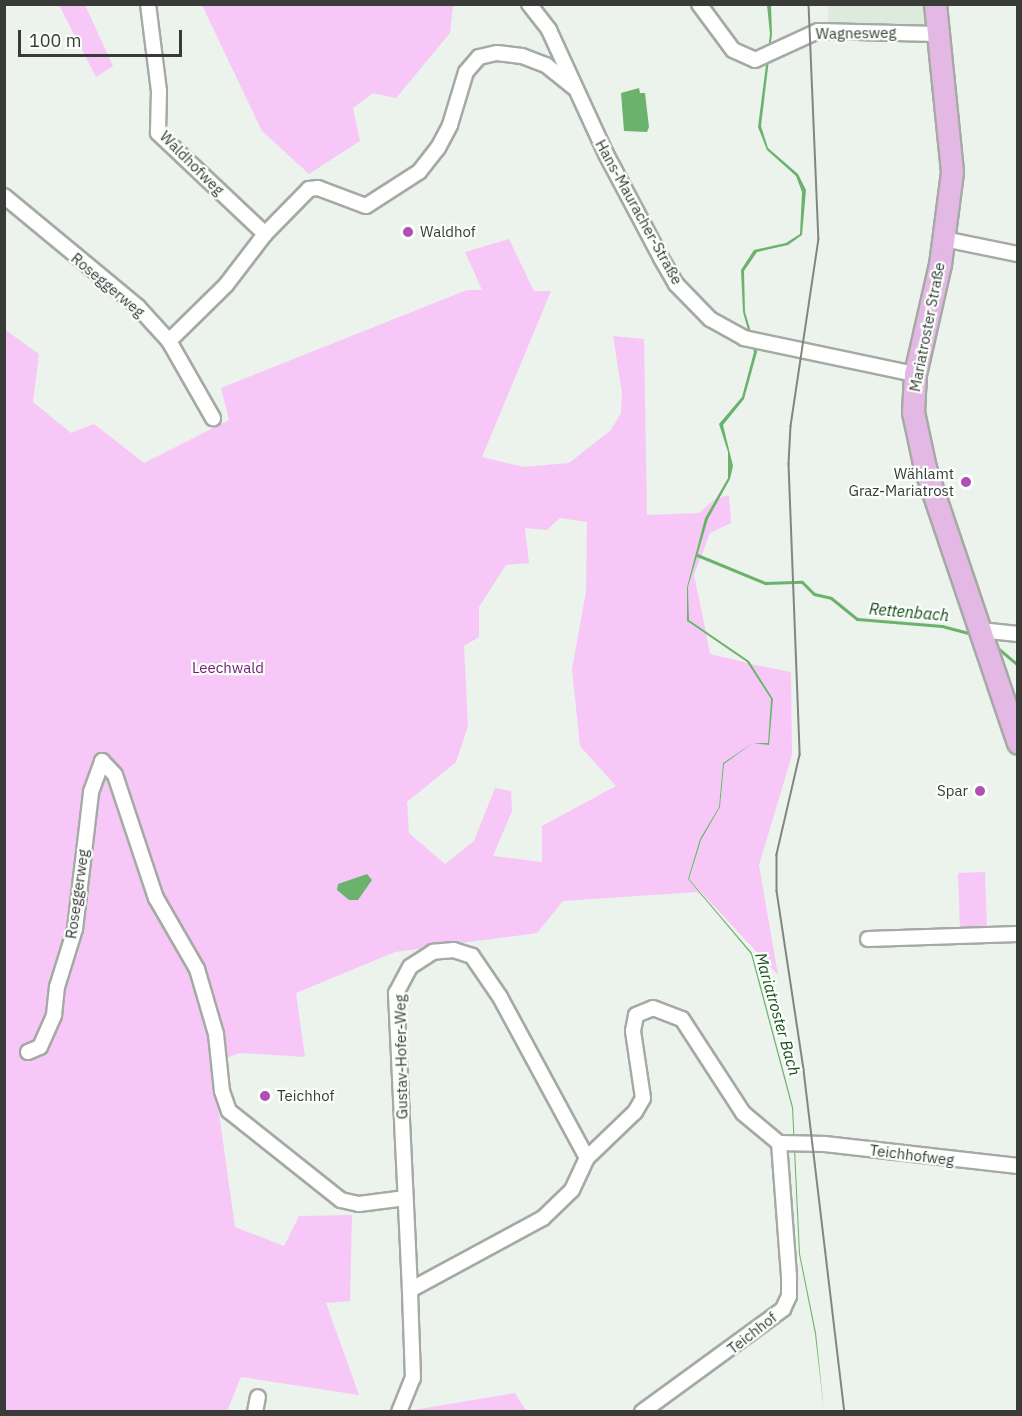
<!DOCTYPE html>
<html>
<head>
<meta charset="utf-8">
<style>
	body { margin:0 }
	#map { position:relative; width:1022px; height:1416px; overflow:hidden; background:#ecf2ec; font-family:"IBM Plex Sans",sans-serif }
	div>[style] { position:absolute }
	.built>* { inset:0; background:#deeadd }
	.green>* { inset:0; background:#f7c8f7; transform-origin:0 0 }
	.water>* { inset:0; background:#6bb36c }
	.stream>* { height:3px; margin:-1.5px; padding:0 1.5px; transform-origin:1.5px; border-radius:1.5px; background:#6bb36c }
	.roads { filter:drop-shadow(2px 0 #a5aaa4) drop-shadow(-2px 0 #a5aaa4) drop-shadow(0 2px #a5aaa4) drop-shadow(0 -2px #a5aaa4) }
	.street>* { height:14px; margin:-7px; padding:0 7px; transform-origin:7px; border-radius:7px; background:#fff }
	.primary>* { height:21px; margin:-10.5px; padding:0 10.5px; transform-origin:10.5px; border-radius:10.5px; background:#e3b8e4 }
	.tram>* { height:1.5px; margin:-0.75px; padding:0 0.75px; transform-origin:0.75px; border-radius:0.75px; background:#828682 }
	.dots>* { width:16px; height:16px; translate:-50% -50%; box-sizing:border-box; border:3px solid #fbfffb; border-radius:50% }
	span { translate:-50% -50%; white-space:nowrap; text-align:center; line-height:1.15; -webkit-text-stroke:4.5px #fbfffb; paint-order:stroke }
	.street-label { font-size:15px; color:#383b38 }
	.poi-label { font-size:15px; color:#383b38 }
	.left { translate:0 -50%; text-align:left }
	.right { translate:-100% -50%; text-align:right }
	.park-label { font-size:15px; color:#732177 }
	.water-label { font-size:16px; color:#1a4c1d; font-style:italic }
	.frame { position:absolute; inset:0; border:6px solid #383b38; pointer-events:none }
	.scale { position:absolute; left:18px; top:30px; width:164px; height:27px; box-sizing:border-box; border:3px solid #383b38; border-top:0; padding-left:8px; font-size:18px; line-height:21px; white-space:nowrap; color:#383b38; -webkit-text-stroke:4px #fbfffb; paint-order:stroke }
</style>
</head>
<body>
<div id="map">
	<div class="built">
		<div style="clip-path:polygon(828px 5px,926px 5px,925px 30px,828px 25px)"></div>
	</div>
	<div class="green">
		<div style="clip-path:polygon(59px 5px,85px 5px,113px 66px,96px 77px)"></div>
		<div style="clip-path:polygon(202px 5px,453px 5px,450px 33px,396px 98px,373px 93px,353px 108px,360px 141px,309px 174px,262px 131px)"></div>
		<div style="clip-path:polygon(evenodd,509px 239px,534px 291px,551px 291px,482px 457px,524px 467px,569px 463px,611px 430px,621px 413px,622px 393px,613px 336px,644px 339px,647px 515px,699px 513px,715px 499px,705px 518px,687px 587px,687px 621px,706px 634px,710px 654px,748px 663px,771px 699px,768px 743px,759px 743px,768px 745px,773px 699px,750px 664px,791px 672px,792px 755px,759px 865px,778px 975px,689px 879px,701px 840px,720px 807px,724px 764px,743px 750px,723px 763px,719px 807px,700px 839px,688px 879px,705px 899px,697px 892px,563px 901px,537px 933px,395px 952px,296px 993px,305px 1057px,240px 1053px,212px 1063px,235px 1227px,284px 1246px,299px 1216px,352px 1215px,350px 1301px,326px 1303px,359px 1395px,241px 1377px,227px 1411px,5px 1411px,4px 329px,39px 354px,33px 402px,71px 433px,94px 424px,144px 463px,229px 420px,221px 388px,467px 290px,482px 290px,465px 252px,509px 239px,560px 518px,587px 522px,586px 592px,572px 669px,580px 746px,616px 786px,542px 826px,542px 862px,493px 856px,512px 811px,511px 791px,495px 788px,474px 841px,445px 864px,409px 833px,407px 802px,456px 762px,468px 726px,464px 646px,479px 637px,479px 607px,506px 565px,529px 563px,525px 528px,547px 530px,560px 518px)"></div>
		<div style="clip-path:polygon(729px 495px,731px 523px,710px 533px,694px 575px,706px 632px,689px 620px,688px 587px,708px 519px,719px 498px)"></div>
		<div style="left:985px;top:872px;width:56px;height:27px;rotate:88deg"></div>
		<div style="clip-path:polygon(515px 1393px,526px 1411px,397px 1412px,414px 1410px)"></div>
	</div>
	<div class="water">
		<div style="clip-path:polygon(767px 5px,771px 5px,772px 34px,761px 126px,768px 148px,798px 174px,806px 190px,802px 235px,788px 245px,757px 252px,744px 271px,745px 312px,757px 352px,744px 399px,723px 425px,733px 466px,730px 479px,708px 519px,688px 587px,689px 620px,749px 661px,773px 699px,769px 745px,753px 743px,724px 764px,720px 807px,701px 840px,689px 879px,752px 953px,793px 1107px,800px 1254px,816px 1333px,824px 1411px,815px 1334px,799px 1254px,792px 1108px,751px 954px,688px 879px,700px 839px,719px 807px,723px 763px,753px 743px,768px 743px,771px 699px,747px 662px,687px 621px,687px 587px,705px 518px,728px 478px,728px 452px,719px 424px,742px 397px,754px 352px,743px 312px,741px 270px,754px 250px,786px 243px,800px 234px,802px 192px,796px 176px,767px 150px,758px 127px,770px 34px)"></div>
		<div style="clip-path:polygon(639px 88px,640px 93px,645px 93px,649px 127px,647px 132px,624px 131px,621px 93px)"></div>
		<div style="clip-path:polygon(367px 874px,372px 880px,358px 900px,349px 900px,337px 890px,338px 884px)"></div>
	</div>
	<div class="stream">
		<div style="left:697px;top:555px;width:74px;rotate:22.4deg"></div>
		<div style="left:765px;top:583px;width:37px;rotate:-2deg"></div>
		<div style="left:802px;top:582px;width:17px;rotate:45deg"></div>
		<div style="left:814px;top:594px;width:17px;rotate:13deg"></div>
		<div style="left:831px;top:598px;width:33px;rotate:39deg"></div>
		<div style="left:857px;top:619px;width:85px;rotate:4.7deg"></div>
		<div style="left:942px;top:626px;width:31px;rotate:15deg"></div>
		<div style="left:994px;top:645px;width:31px;rotate:40deg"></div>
	</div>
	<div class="roads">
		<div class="street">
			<div style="left:148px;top:4px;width:88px;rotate:82.8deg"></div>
			<div style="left:159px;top:91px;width:42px;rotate:91.4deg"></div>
			<div style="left:158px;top:133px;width:147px;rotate:43.3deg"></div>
			<div style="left:529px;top:4px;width:33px;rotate:52deg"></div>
			<div style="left:549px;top:30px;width:136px;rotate:65.3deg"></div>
			<div style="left:606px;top:154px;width:118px;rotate:62.1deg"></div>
			<div style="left:661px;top:258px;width:30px;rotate:60deg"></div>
			<div style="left:676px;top:284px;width:49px;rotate:45.8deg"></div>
			<div style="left:710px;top:319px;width:39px;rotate:29deg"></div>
			<div style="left:744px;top:338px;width:175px;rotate:11.9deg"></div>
			<div style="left:699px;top:4px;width:57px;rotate:53.5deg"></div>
			<div style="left:733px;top:50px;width:24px;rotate:24deg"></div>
			<div style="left:755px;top:60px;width:69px;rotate:-24.7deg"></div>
			<div style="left:818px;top:31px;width:118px;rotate:1.5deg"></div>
			<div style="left:4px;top:196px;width:174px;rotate:39.6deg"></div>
			<div style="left:138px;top:307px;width:46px;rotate:47.6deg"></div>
			<div style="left:169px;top:341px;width:89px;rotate:60.3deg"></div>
			<div style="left:944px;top:239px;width:76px;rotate:11.5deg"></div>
			<div style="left:169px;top:341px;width:80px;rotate:-44.5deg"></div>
			<div style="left:226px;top:285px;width:64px;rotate:-52.6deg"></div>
			<div style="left:265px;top:234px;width:63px;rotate:-45.6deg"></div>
			<div style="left:309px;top:189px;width:9px;rotate:-6deg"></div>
			<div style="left:318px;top:188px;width:51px;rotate:20.6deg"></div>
			<div style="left:366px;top:206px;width:63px;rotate:-32.7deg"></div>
			<div style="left:419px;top:172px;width:31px;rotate:-52deg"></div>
			<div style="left:438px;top:148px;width:26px;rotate:-62deg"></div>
			<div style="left:450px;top:125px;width:55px;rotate:-73.2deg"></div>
			<div style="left:466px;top:72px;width:20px;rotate:-49deg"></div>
			<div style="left:479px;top:57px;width:18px;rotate:-13deg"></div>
			<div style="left:497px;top:53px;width:25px;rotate:7deg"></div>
			<div style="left:522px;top:56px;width:26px;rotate:21deg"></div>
			<div style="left:546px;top:65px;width:36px;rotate:39deg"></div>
			<div style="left:980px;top:630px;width:38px;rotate:6deg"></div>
			<div style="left:868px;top:939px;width:150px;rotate:-1.9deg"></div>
			<div style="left:28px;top:1052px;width:13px;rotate:-23deg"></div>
			<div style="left:40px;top:1047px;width:35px;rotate:-66deg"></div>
			<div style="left:54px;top:1015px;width:28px;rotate:-84deg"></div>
			<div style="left:57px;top:987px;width:61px;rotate:-72.8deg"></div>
			<div style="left:75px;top:929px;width:138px;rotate:-83.3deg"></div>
			<div style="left:91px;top:792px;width:33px;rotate:-70deg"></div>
			<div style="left:102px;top:761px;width:19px;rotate:47deg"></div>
			<div style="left:115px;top:775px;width:130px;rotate:71.6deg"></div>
			<div style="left:156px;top:898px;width:82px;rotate:60deg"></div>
			<div style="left:197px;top:969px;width:68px;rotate:73.7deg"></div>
			<div style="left:216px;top:1034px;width:57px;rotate:84deg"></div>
			<div style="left:222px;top:1091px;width:21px;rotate:71deg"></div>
			<div style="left:229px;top:1111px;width:143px;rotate:38.5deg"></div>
			<div style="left:341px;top:1200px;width:18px;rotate:13deg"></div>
			<div style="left:359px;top:1204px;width:47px;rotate:-7.3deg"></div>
			<div style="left:587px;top:1158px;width:183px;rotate:-118.4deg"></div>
			<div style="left:500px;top:997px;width:50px;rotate:-124.3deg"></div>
			<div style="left:472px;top:956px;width:19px;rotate:-162deg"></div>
			<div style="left:454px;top:950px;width:21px;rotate:175deg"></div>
			<div style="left:433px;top:952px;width:27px;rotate:147deg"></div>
			<div style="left:410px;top:967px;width:30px;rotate:118deg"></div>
			<div style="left:396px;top:993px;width:297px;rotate:87.3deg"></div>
			<div style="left:410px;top:1290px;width:151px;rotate:-28.4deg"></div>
			<div style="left:543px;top:1218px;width:40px;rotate:-44deg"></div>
			<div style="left:572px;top:1190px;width:35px;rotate:-65deg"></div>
			<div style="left:587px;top:1158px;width:66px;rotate:-43.8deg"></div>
			<div style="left:635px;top:1112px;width:16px;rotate:-60deg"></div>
			<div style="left:643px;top:1098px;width:68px;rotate:-98.5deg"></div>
			<div style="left:633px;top:1031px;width:16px;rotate:-79deg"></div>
			<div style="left:636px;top:1015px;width:18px;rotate:-22deg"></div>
			<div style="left:653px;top:1008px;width:31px;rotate:21deg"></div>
			<div style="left:682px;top:1019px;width:112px;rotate:57deg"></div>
			<div style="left:743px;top:1113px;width:47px;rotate:39.8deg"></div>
			<div style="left:779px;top:1143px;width:46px;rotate:1.2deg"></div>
			<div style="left:825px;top:1144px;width:194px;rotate:6.5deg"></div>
			<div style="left:255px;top:1412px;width:15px;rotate:-79deg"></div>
			<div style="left:399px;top:1412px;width:37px;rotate:-68deg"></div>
			<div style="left:413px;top:1378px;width:88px;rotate:-92deg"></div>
			<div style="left:642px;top:1412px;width:175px;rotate:-36.1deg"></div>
			<div style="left:783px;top:1309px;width:14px;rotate:-65deg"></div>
			<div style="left:789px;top:1296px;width:20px;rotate:-90deg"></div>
			<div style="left:789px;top:1276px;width:133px;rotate:-94.3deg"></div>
		</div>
		<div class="primary">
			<div style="left:935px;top:4px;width:169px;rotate:84.2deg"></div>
			<div style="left:952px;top:172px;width:93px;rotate:97.4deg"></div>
			<div style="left:940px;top:264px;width:113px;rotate:102.8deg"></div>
			<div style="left:915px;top:374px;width:38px;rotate:93deg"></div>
			<div style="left:913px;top:412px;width:57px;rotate:77.9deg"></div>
			<div style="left:925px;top:468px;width:290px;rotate:71.3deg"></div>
		</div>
	</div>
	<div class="tram">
		<div style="left:809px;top:4px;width:235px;rotate:87.6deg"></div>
		<div style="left:819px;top:239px;width:189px;rotate:98.5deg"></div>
		<div style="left:791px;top:426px;width:38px;rotate:93deg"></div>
		<div style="left:789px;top:464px;width:291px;rotate:87.8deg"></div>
		<div style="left:800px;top:755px;width:103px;rotate:103deg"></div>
		<div style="left:777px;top:855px;width:36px;rotate:90deg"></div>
		<div style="left:777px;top:891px;width:181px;rotate:81.4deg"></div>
		<div style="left:804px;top:1070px;width:344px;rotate:83.2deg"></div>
	</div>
	<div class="dots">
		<div style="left:408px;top:232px;background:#b14eb5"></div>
		<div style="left:966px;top:482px;background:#b14eb5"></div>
		<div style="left:980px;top:791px;background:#b14eb5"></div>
		<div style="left:265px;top:1096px;background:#b14eb5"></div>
	</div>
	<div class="street-label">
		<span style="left:856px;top:33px;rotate:-1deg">Wagnesweg</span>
		<span style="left:192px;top:163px;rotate:45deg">Waldhofweg</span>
		<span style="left:639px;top:212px;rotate:61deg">Hans-Mauracher-Straße</span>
		<span style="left:108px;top:285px;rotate:40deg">Roseggerweg</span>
		<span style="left:927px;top:327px;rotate:-79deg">Mariatroster Straße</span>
		<span style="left:77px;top:894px;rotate:-82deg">Roseggerweg</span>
		<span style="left:401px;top:1057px;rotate:-91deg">Gustav-Hofer-Weg</span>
		<span style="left:912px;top:1155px;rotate:7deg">Teichhofweg</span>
		<span style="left:752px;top:1333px;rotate:-38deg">Teichhof</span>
	</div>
	<div class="poi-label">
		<span class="left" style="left:420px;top:232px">Waldhof</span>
		<span class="right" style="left:954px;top:482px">Wählamt<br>Graz-Mariatrost</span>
		<span class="right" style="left:968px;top:791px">Spar</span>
		<span class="left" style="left:277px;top:1096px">Teichhof</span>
	</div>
	<div class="park-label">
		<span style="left:228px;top:668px">Leechwald</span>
	</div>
	<div class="water-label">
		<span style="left:909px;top:612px;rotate:5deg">Rettenbach</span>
		<span style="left:778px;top:1014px;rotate:74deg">Mariatroster Bach</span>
	</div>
	<div class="frame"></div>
	<div class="scale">100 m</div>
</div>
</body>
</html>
